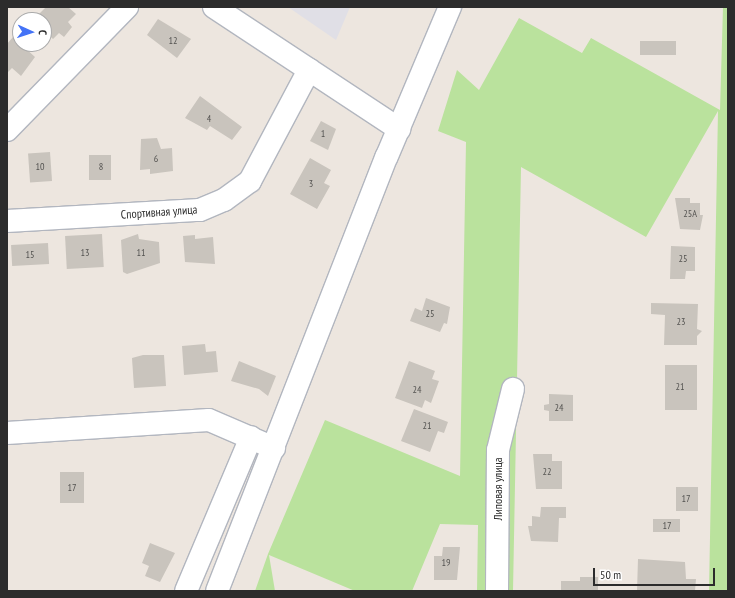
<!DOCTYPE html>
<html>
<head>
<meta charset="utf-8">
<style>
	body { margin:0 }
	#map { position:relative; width:735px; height:598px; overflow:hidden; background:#ede6df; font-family:"PT Sans Narrow",sans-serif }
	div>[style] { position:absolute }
	.industrial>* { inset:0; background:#e0dfe6 }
	.green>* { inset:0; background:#bae29d }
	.building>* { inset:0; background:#c9c4bd; transform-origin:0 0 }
	.roads { filter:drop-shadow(1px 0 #b2b6bf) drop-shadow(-1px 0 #b2b6bf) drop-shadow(0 1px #b2b6bf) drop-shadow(0 -1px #b2b6bf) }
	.minor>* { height:22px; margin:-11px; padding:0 11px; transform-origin:11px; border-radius:11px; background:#fff }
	span { translate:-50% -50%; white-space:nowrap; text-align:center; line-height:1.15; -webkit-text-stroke:3.5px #fff; paint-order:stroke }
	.number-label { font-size:10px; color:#535250 }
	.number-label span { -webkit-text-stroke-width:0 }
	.street-label { font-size:12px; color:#2c2c2c }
	.frame { position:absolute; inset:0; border:8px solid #2c2c2c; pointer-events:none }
	.north { position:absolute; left:12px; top:12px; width:40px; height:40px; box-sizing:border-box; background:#fff; border:1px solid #ababab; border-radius:50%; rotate:93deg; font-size:11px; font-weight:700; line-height:16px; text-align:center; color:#2c2c2c }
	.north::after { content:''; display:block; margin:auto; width:14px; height:18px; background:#4473f6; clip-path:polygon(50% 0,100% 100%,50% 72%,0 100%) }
	.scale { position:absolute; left:593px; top:568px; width:122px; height:18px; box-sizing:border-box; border:2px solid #2c2c2c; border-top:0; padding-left:5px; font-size:12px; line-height:14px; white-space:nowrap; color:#2c2c2c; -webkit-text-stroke:3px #fff; paint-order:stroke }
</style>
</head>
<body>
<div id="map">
	<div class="industrial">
		<div style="clip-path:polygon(288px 7px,350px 7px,336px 40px)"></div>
	</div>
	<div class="green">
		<div style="clip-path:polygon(723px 7px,728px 7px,728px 591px,709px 591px,718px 111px,646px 237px,521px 167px,513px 591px,477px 591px,478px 525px,440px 524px,412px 591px,355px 591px,269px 555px,275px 591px,255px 591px,268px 554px,325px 420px,460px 476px,466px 142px,438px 131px,457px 70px,479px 90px,519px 18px,582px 53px,591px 38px,720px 110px)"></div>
	</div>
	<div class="building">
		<div style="clip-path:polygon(46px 7px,68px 7px,76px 14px,68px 22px,72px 27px,64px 37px,59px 33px,53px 39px,44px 30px,44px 20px,33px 20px)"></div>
		<div style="clip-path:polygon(158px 19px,191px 39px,177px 58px,147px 35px)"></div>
		<div style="clip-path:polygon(13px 37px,35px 57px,21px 76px,12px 68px,7px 73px,7px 44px)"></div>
		<div style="left:640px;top:41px;width:36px;height:14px"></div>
		<div style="clip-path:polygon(200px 96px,242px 127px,232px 140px,210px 126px,207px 130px,185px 118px)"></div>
		<div style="clip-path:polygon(321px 121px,336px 129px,328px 150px,310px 141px)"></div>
		<div style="clip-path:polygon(157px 138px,161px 149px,172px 148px,173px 171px,150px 174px,150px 169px,140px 170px,141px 139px)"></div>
		<div style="left:50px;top:152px;width:29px;height:22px;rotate:86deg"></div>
		<div style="left:89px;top:155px;width:22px;height:25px"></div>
		<div style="clip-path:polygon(310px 158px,331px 170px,324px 183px,330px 186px,317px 209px,290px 194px)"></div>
		<div style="clip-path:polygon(675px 198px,690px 198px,690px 203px,700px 203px,700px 215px,703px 215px,700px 230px,680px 229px)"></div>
		<div style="left:102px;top:234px;width:33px;height:37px;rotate:87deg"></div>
		<div style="clip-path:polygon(138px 234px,139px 239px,159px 242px,160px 263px,127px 274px,123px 272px,121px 240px)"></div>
		<div style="clip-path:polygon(195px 235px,195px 239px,213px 237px,215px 264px,185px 262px,183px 236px)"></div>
		<div style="left:48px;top:243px;width:21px;height:37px;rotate:87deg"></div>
		<div style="clip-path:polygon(671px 246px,695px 247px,695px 271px,686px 271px,685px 279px,670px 279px)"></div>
		<div style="clip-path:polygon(426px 298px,450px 307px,447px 324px,444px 323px,440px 332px,410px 321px,415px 308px,422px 311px)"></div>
		<div style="clip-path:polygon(651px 303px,698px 304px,697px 329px,702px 331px,697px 336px,697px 345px,664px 345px,665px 315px,651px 314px)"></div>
		<div style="clip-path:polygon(205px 344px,206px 352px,216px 351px,218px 372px,184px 375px,182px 346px)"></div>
		<div style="clip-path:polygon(143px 355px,164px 355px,166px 386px,134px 388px,132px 358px)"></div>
		<div style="clip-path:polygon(239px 361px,276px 376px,268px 396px,259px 389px,231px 381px)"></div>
		<div style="clip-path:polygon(409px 361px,435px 371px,432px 379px,439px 381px,431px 403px,425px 400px,422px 408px,395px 398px)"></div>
		<div style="left:665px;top:365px;width:32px;height:45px"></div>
		<div style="clip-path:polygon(549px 394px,573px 395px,573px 421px,549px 421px,549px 411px,544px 410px,544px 405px,549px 404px)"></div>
		<div style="clip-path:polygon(414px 409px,448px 422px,444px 433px,438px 431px,430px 452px,401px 441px)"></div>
		<div style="clip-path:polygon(533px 454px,552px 454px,552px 461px,562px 461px,562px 489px,536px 489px)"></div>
		<div style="left:60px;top:472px;width:24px;height:31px"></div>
		<div style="left:676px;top:487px;width:22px;height:24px"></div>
		<div style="clip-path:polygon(541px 507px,566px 507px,566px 518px,559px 518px,558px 542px,531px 541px,528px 526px,532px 526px,532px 516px,540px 517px)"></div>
		<div style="left:653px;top:519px;width:27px;height:13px"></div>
		<div style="clip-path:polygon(150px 543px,175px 553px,160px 582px,145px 576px,149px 566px,142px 563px)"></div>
		<div style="clip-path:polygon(443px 547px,460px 547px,457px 580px,434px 580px,434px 556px,442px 556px)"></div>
		<div style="clip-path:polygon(638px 559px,685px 562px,686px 579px,696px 579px,695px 591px,637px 591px)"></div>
		<div style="clip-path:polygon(580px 577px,598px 577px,598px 591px,561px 591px,561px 581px,580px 581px)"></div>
	</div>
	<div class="roads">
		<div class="minor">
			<div style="left:214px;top:7px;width:222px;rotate:33.4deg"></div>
			<div style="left:7px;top:130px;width:172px;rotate:-45.7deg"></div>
			<div style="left:7px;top:221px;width:193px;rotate:-3.3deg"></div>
			<div style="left:200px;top:210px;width:26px;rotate:-23deg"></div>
			<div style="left:224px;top:200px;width:32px;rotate:-36deg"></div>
			<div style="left:250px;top:181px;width:126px;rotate:-62deg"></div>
			<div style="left:7px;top:433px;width:202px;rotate:-3.7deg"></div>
			<div style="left:209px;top:420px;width:71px;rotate:23.3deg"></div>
			<div style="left:186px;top:591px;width:167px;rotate:-67.1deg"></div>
			<div style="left:217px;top:591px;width:467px;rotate:-68.7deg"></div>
			<div style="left:387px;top:156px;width:162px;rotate:-67.1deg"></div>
			<div style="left:497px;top:591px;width:141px;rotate:-89.6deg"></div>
			<div style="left:498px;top:450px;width:63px;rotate:-76.2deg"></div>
		</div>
	</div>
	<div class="number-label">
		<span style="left:173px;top:41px">12</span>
		<span style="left:209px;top:119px">4</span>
		<span style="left:323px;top:134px">1</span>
		<span style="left:156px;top:159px">6</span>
		<span style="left:40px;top:167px">10</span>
		<span style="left:101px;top:167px">8</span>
		<span style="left:311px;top:184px">3</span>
		<span style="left:690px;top:214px">25А</span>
		<span style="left:85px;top:253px">13</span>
		<span style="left:141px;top:253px">11</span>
		<span style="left:30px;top:255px">15</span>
		<span style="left:683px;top:259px">25</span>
		<span style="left:430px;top:314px">25</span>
		<span style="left:681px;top:322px">23</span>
		<span style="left:680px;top:387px">21</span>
		<span style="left:417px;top:390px">24</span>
		<span style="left:559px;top:408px">24</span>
		<span style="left:427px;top:426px">21</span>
		<span style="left:547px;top:472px">22</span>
		<span style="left:72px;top:488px">17</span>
		<span style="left:686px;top:499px">17</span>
		<span style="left:667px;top:526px">17</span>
		<span style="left:446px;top:563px">19</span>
	</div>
	<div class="street-label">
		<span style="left:159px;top:212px;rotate:-4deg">Спортивная улица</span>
		<span style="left:498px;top:489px;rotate:-90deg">Липовая улица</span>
	</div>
	<div class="frame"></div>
	<div class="north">С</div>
	<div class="scale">50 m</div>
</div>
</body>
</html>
